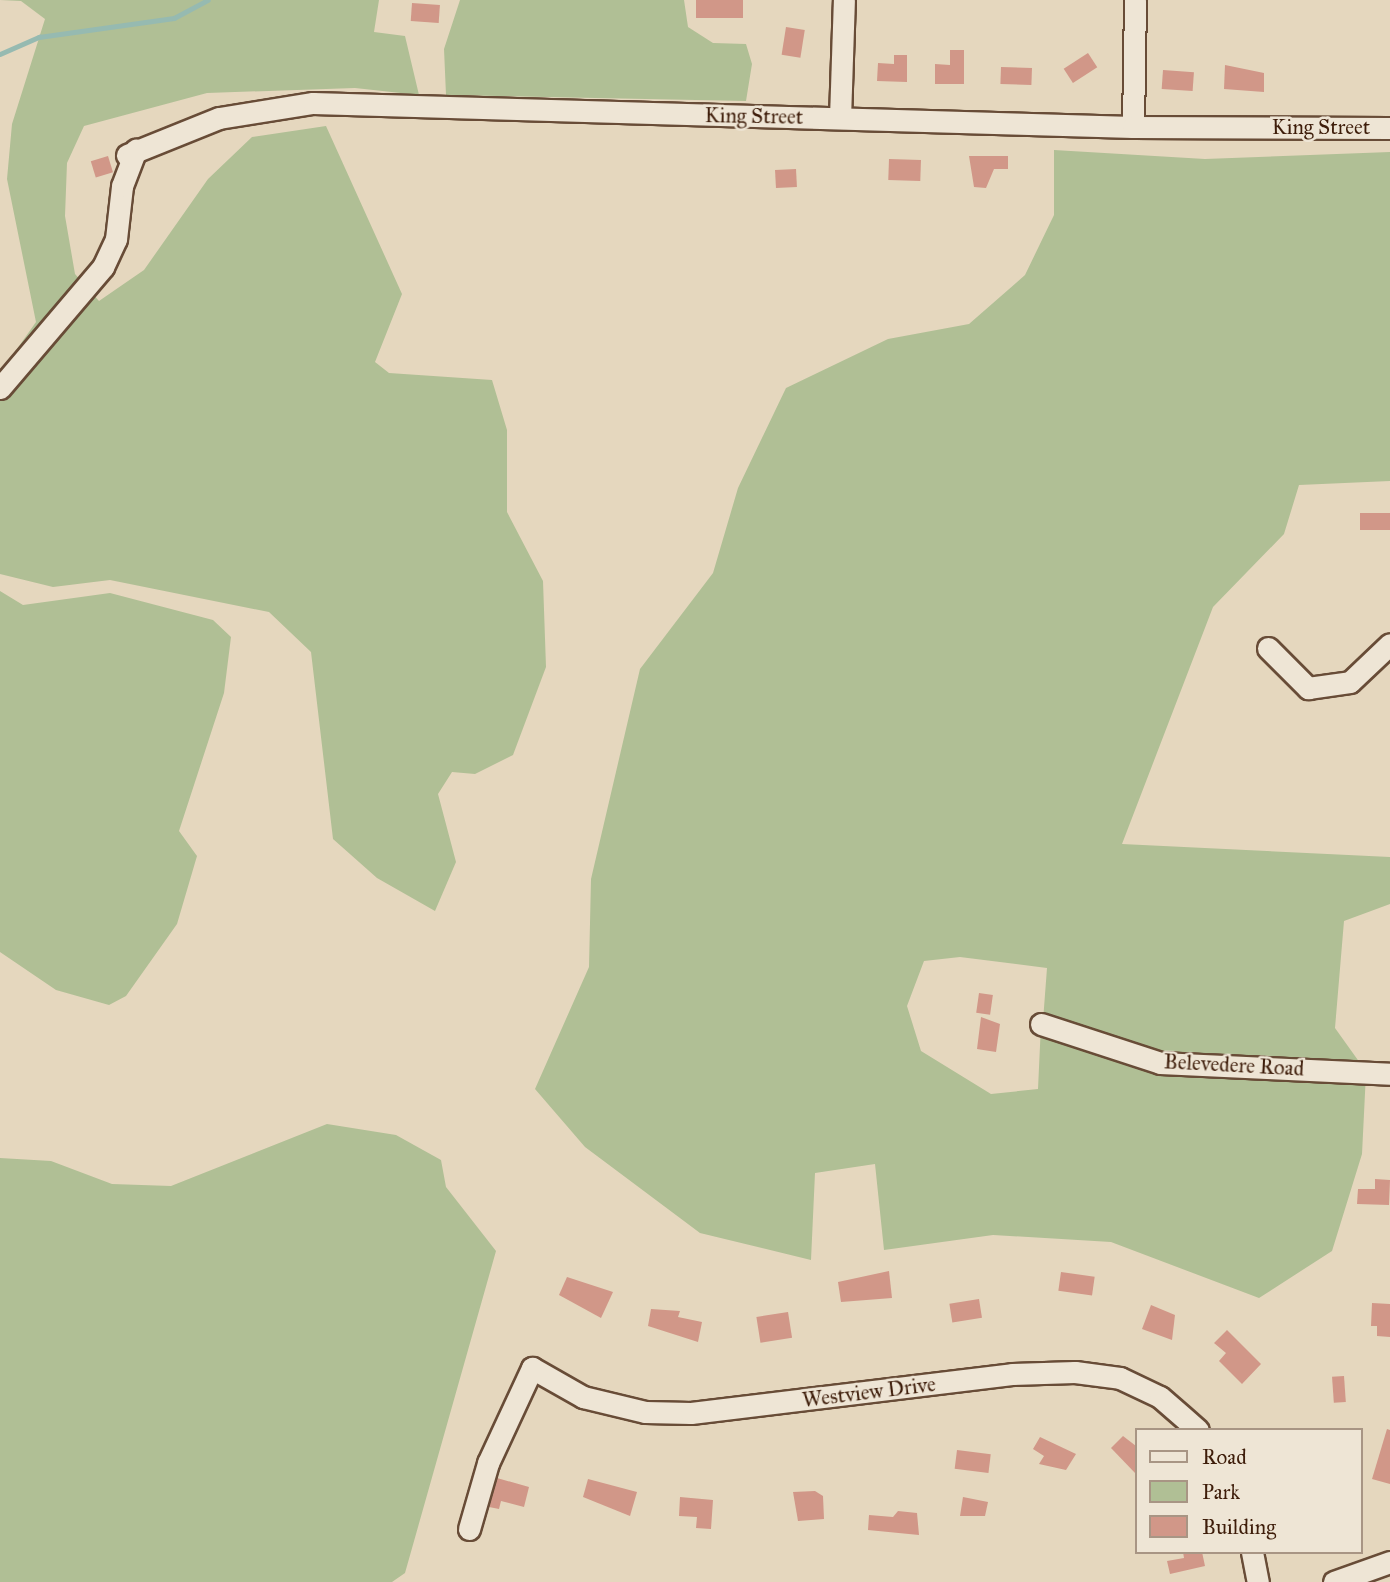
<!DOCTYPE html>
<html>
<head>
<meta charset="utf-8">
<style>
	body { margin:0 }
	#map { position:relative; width:1390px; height:1582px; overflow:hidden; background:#e5d7be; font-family:"IM FELL Great Primer",serif }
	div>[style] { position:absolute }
	.green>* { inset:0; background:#b0bf95 }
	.stream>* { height:4.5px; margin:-2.25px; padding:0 2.25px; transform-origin:2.25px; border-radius:2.25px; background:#96bab1 }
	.building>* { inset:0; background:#d19788; transform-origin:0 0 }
	.roads { filter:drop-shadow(2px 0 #684c37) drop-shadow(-2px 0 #684c37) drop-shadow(0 2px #684c37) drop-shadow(0 -2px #684c37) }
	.minor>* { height:21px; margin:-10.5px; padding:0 10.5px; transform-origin:10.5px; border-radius:10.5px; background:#eee5d5 }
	span { translate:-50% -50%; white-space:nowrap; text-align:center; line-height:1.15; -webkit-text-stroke:5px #eee5d5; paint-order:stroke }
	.street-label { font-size:21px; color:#3e1d0a }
	.legend { position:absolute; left:1135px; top:1428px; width:228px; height:126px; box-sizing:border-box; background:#eee5d5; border:2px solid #a89584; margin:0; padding:9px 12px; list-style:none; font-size:21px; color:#3e1d0a }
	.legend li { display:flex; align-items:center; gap:14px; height:35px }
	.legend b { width:35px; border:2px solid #a89584 }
</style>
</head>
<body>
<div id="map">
	<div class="green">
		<div style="clip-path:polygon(0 0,379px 0,374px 32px,405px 36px,419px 95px,355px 88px,207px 93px,84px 126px,67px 163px,65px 216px,75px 274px,99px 301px,144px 270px,208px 179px,252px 137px,326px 126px,402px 294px,375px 362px,389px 373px,492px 380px,507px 430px,507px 512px,543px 581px,546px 667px,513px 755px,475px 774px,452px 772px,438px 794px,456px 862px,435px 911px,377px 878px,333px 839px,311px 652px,269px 612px,110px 580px,53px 587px,0 574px,0 373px,36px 322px,7px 179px,12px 124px,45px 19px,21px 1px)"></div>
		<div style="clip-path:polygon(460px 0,684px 0,688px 27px,713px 43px,746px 44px,752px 64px,746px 101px,446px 95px,444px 49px)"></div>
		<div style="clip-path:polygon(1054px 150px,1205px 159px,1390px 152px,1390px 481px,1299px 485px,1284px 534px,1213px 607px,1122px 844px,1390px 857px,1390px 904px,1344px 921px,1335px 1028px,1365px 1070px,1161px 1060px,1117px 1048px,1043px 1021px,1047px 968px,960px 957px,924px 961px,907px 1006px,921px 1051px,991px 1094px,1038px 1089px,1041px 1024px,1160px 1063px,1366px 1073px,1362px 1154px,1332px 1251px,1259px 1298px,1111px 1242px,993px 1235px,884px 1250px,875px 1164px,815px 1173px,811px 1260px,700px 1233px,585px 1147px,535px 1089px,589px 967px,591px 879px,640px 669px,713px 573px,738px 488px,786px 388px,888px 339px,969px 324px,1025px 275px,1054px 215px)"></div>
		<div style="clip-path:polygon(0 591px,23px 605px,110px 593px,213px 620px,231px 637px,224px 693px,179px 831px,197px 856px,177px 924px,126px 996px,109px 1005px,56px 990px,0 952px)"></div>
		<div style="clip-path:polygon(327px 1124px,396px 1135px,441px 1160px,446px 1187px,496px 1251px,405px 1573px,392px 1582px,0 1582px,0 1158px,51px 1161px,112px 1184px,171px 1186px)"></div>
	</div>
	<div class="stream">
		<div style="left:0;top:54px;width:43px;rotate:-23.6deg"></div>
		<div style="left:39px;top:37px;width:136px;rotate:-8deg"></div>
		<div style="left:174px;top:18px;width:38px;rotate:-28deg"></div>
	</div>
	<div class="building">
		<div style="left:696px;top:0;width:47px;height:18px"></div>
		<div style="left:412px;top:3px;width:28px;height:18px;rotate:4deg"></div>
		<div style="left:786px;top:27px;width:19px;height:28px;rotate:9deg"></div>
		<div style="clip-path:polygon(950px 50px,964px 50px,964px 84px,935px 84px,935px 64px,950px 65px)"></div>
		<div style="left:1088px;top:53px;width:17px;height:29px;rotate:57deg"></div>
		<div style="clip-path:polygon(894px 55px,907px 55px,907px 82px,877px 81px,878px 63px,894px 64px)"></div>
		<div style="clip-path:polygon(1225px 65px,1264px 73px,1264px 92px,1224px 89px)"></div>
		<div style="left:1001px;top:67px;width:31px;height:17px;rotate:2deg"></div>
		<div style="left:1163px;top:70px;width:31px;height:19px;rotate:4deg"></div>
		<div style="left:108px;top:156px;width:17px;height:18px;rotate:73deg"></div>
		<div style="clip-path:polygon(969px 156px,1008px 156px,1008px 169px,994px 169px,986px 188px,974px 187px)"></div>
		<div style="left:889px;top:159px;width:32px;height:21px;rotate:2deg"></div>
		<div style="left:796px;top:169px;width:18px;height:21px;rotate:87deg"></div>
		<div style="left:1390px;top:513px;width:17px;height:30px;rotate:90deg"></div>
		<div style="left:979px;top:993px;width:14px;height:20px;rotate:8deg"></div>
		<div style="clip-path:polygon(981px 1017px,1000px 1024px,996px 1052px,977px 1049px)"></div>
		<div style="clip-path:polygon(1375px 1179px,1390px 1180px,1389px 1205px,1357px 1204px,1358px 1189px,1375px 1189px)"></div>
		<div style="clip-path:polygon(889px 1271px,892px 1298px,841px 1302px,838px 1282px)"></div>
		<div style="left:1061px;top:1272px;width:34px;height:19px;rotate:8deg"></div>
		<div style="clip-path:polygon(567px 1277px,613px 1292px,601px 1318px,559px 1295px)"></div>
		<div style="left:979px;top:1299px;width:19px;height:30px;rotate:81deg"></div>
		<div style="clip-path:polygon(1372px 1303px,1390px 1304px,1390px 1337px,1377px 1336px,1377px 1326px,1371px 1326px)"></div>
		<div style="clip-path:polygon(1151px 1305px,1175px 1315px,1172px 1340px,1142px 1329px)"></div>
		<div style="clip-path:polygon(651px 1309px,680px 1311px,678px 1317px,702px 1322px,698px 1342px,648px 1326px)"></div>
		<div style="left:788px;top:1312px;width:26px;height:32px;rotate:81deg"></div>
		<div style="clip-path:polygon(1227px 1330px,1261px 1364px,1242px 1384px,1219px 1361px,1226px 1353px,1214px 1343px)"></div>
		<div style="left:1344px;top:1376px;width:26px;height:12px;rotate:86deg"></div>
		<div style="clip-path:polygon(1387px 1429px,1390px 1430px,1390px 1484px,1372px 1479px)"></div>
		<div style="clip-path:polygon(1123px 1436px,1136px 1446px,1136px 1474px,1111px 1448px)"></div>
		<div style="clip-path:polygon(1040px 1437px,1076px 1454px,1066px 1470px,1039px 1464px,1044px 1456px,1033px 1449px)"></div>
		<div style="left:957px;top:1450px;width:34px;height:19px;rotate:7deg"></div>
		<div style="clip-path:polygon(497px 1478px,529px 1487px,524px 1507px,501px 1501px,499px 1509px,489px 1507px)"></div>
		<div style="clip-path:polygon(588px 1479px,637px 1492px,630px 1516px,583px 1497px)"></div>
		<div style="clip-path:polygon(815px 1491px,823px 1496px,824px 1519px,798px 1521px,793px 1492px)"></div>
		<div style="clip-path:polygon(680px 1497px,713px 1500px,711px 1529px,696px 1528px,697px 1517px,679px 1516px)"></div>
		<div style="clip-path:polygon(963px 1497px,988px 1502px,985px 1516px,960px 1516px)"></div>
		<div style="clip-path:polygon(898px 1511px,917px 1513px,919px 1535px,868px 1530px,869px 1515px,893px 1517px)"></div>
		<div style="clip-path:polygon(1183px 1552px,1202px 1552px,1205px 1566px,1170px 1574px,1167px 1561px,1184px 1558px)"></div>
	</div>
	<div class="roads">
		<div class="minor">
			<div style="left:840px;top:118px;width:118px;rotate:-88.1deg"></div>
			<div style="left:1133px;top:127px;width:127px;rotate:-89.1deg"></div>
			<div style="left:127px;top:155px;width:99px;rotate:-21.9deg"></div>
			<div style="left:219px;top:118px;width:95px;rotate:-9.1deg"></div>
			<div style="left:313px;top:103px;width:820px;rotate:1.68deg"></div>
			<div style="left:1133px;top:127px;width:257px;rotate:0.2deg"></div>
			<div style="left:0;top:388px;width:159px;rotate:-49.6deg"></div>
			<div style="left:103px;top:267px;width:31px;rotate:-65deg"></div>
			<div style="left:116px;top:239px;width:53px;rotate:-83.5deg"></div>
			<div style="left:122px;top:186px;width:39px;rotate:-69deg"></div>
			<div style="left:1268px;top:648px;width:57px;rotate:45deg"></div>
			<div style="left:1308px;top:688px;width:42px;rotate:-8.1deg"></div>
			<div style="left:1350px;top:682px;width:55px;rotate:-43.5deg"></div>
			<div style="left:1041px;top:1024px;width:125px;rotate:18.1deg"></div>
			<div style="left:1160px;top:1063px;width:230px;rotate:2.7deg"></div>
			<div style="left:469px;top:1529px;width:69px;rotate:-73.9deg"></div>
			<div style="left:488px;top:1463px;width:105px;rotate:-65.1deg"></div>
			<div style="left:532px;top:1368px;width:59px;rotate:29.6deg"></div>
			<div style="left:583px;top:1397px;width:64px;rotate:13.6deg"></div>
			<div style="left:645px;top:1412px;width:46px;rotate:1.2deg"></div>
			<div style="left:691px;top:1413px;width:323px;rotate:-6.9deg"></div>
			<div style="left:1012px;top:1374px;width:63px;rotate:-1.8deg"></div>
			<div style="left:1075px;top:1372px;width:45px;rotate:7.6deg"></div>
			<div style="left:1120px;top:1378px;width:44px;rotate:25.4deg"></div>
			<div style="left:1160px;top:1397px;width:50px;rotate:41deg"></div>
			<div style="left:1252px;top:1552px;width:31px;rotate:79deg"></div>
			<div style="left:1334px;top:1582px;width:59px;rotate:-19.7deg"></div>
		</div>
	</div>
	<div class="street-label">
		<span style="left:754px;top:116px;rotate:1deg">King Street</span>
		<span style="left:1321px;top:127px">King Street</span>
		<span style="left:1234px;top:1065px;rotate:3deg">Belevedere Road</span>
		<span style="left:869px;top:1392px;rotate:-7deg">Westview Drive</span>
	</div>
	<ul class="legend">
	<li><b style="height:9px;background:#eee5d5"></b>Road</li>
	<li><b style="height:19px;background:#b0bf95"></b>Park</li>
	<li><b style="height:19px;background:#d19788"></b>Building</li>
	</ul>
</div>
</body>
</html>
